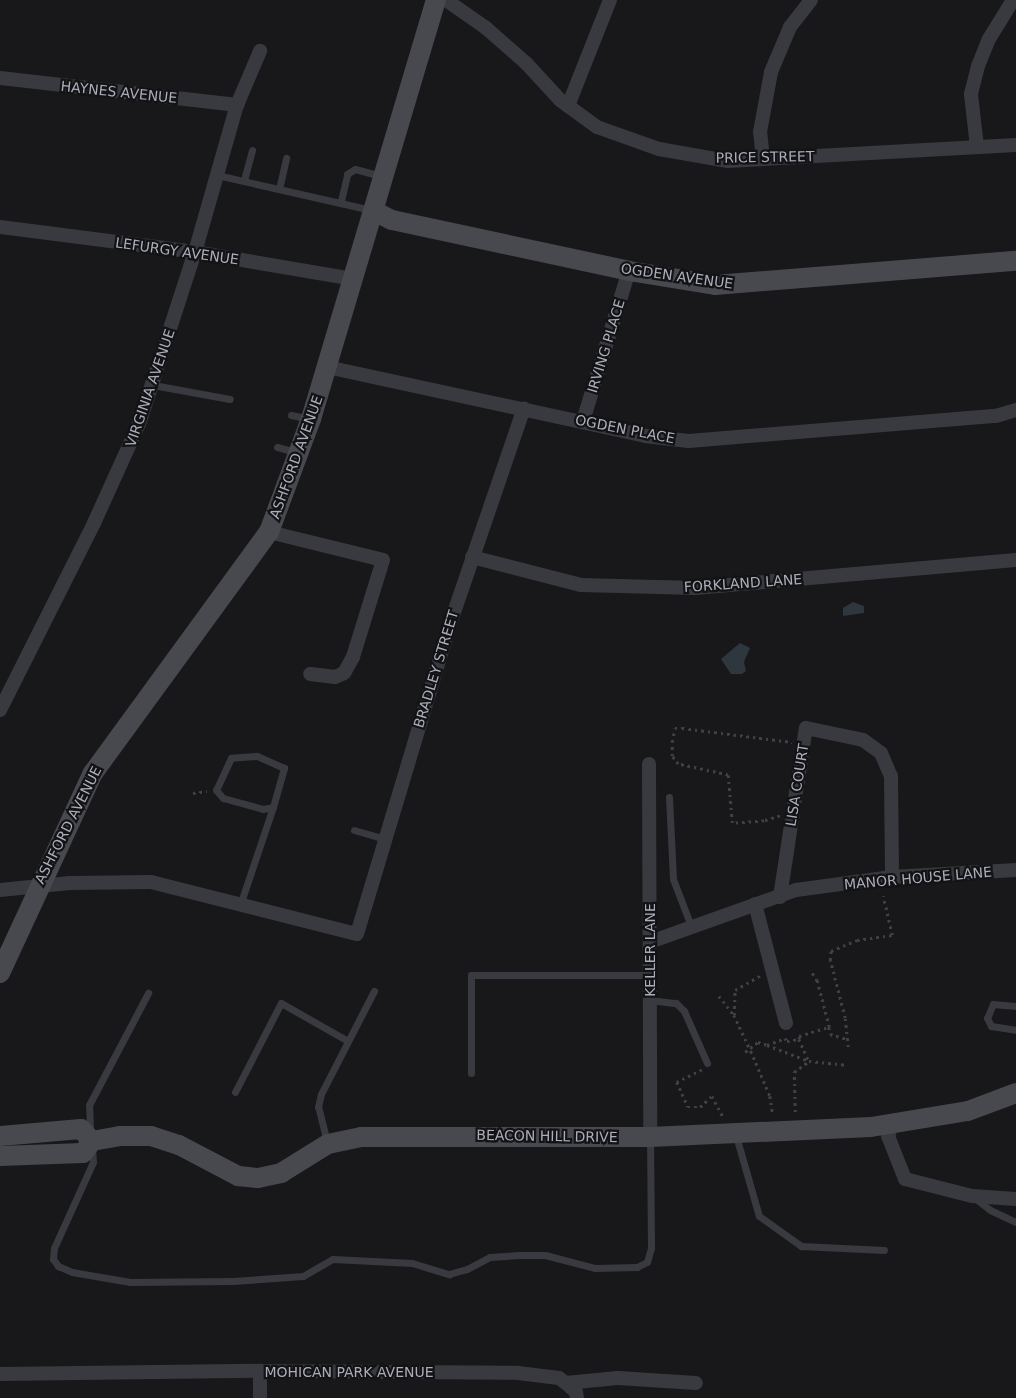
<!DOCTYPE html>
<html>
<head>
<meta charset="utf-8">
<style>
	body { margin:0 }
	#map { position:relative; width:1016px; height:1398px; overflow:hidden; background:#18181a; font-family:"DejaVu Sans",sans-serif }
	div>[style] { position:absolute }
	.water>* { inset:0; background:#2e363e }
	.path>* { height:2.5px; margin-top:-1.25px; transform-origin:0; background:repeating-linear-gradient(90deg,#3f4146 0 2.5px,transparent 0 6.5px) }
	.lane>* { height:7px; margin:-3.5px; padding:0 3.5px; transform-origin:3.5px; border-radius:3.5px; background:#393a3f }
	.street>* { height:14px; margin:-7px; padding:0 7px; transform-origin:7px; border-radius:7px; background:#393a3f }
	.secondary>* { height:20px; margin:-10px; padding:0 10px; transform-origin:10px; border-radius:10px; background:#47494f }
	span { translate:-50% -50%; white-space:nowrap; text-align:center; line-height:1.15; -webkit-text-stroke:4.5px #131315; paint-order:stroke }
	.street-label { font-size:14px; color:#abaeba }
</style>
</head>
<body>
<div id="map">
	<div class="water">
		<div style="clip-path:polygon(853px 602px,864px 606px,864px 613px,843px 616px,843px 608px)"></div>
		<div style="clip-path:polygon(740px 643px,750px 648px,744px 662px,746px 671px,742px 674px,731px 674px,721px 659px)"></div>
	</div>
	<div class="path">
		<div style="left:193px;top:793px;width:14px;rotate:-8deg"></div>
		<div style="left:780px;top:816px;width:17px;rotate:163deg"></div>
		<div style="left:764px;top:821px;width:32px;rotate:176deg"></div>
		<div style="left:732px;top:823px;width:48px;rotate:-94.8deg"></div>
		<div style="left:728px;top:775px;width:51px;rotate:-167.6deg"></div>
		<div style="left:678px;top:764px;width:10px;rotate:-127deg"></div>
		<div style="left:672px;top:756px;width:14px;rotate:-90deg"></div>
		<div style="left:672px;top:742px;width:14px;rotate:-78deg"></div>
		<div style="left:675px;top:728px;width:7px"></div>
		<div style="left:682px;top:728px;width:111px;rotate:7.3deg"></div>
		<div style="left:719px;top:996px;width:24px;rotate:52deg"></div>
		<div style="left:734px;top:1015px;width:40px;rotate:65deg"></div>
		<div style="left:751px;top:1051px;width:49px;rotate:67.1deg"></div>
		<div style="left:770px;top:1096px;width:18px;rotate:81deg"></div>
		<div style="left:734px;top:1015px;width:25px;rotate:-88deg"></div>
		<div style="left:735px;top:990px;width:30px;rotate:-30deg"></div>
		<div style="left:829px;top:1027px;width:7px;rotate:82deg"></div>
		<div style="left:830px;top:1034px;width:18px;rotate:16deg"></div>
		<div style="left:799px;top:1039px;width:3px;rotate:-90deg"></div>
		<div style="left:799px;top:1036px;width:31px;rotate:-17deg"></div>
		<div style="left:829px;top:1027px;width:48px;rotate:-104.6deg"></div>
		<div style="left:817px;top:981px;width:13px;rotate:-122deg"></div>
		<div style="left:767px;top:1045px;width:45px;rotate:20.9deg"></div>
		<div style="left:848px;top:1047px;width:29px;rotate:-96deg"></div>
		<div style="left:845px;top:1018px;width:60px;rotate:-104.5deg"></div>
		<div style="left:830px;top:960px;width:9px;rotate:-84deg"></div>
		<div style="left:831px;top:951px;width:28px;rotate:-23deg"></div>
		<div style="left:857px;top:940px;width:35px;rotate:-8deg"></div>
		<div style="left:892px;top:935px;width:40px;rotate:-103deg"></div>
		<div style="left:745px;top:1052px;width:16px;rotate:-38deg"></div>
		<div style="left:758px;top:1042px;width:9px;rotate:18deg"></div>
		<div style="left:767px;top:1045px;width:19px;rotate:-21deg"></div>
		<div style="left:785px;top:1038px;width:4px;rotate:56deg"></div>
		<div style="left:787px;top:1041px;width:12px;rotate:-9deg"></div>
		<div style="left:799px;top:1039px;width:24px;rotate:66deg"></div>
		<div style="left:702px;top:1070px;width:28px;rotate:154deg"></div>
		<div style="left:677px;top:1082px;width:27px;rotate:66deg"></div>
		<div style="left:688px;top:1107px;width:12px"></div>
		<div style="left:700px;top:1107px;width:16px;rotate:-43deg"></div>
		<div style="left:712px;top:1096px;width:24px;rotate:62deg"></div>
		<div style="left:795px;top:1112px;width:40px;rotate:-91.4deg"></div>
		<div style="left:794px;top:1072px;width:19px;rotate:-36deg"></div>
		<div style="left:809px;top:1061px;width:39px;rotate:6deg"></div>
	</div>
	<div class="lane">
		<div style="left:217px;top:175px;width:158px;rotate:12.8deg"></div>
		<div style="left:244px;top:180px;width:31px;rotate:-75deg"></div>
		<div style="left:279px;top:189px;width:32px;rotate:-77deg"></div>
		<div style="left:341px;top:201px;width:28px;rotate:-77deg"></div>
		<div style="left:347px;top:174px;width:9px;rotate:-32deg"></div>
		<div style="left:355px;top:169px;width:28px;rotate:15deg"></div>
		<div style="left:153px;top:385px;width:78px;rotate:10.3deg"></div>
		<div style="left:291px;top:415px;width:19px;rotate:12deg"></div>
		<div style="left:277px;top:447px;width:20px;rotate:15deg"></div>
		<div style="left:669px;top:797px;width:82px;rotate:87.2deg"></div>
		<div style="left:673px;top:879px;width:50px;rotate:69deg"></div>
		<div style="left:354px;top:830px;width:32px;rotate:16deg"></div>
		<div style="left:240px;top:905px;width:103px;rotate:-71.4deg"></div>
		<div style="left:273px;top:807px;width:41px;rotate:-74.2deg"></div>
		<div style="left:284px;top:768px;width:30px;rotate:-156deg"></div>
		<div style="left:257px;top:756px;width:26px;rotate:176deg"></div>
		<div style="left:231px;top:758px;width:35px;rotate:115deg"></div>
		<div style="left:216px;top:790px;width:11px;rotate:49deg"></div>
		<div style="left:223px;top:798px;width:41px;rotate:15.4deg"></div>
		<div style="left:263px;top:809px;width:10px;rotate:-11deg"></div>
		<div style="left:650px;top:1000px;width:26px;rotate:7deg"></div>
		<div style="left:676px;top:1003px;width:11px;rotate:45deg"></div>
		<div style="left:684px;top:1011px;width:57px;rotate:66.1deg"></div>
		<div style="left:1016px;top:1006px;width:23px;rotate:-175deg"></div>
		<div style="left:993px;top:1004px;width:15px;rotate:113deg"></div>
		<div style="left:987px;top:1018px;width:9px;rotate:63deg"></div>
		<div style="left:991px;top:1026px;width:25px;rotate:9deg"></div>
		<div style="left:471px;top:1073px;width:98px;rotate:-90deg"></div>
		<div style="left:471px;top:975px;width:179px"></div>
		<div style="left:235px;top:1092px;width:100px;rotate:-62.7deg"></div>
		<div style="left:281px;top:1003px;width:77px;rotate:29.6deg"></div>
		<div style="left:90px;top:1130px;width:25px;rotate:-92deg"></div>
		<div style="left:89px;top:1105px;width:127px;rotate:-62.2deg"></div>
		<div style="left:736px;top:1136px;width:83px;rotate:74deg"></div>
		<div style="left:759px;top:1216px;width:52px;rotate:35.5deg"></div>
		<div style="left:801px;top:1246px;width:83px;rotate:2.8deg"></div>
		<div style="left:327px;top:1142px;width:36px;rotate:-104deg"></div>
		<div style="left:318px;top:1107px;width:13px;rotate:-77deg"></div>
		<div style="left:321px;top:1094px;width:116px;rotate:-62.8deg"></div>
		<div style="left:92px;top:1148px;width:14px;rotate:86deg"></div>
		<div style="left:93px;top:1162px;width:94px;rotate:114.4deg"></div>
		<div style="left:54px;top:1248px;width:11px;rotate:95deg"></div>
		<div style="left:53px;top:1259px;width:9px;rotate:54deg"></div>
		<div style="left:58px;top:1266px;width:15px;rotate:23deg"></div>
		<div style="left:72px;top:1272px;width:59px;rotate:9.8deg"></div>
		<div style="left:130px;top:1282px;width:103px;rotate:-0.6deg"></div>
		<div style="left:233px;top:1281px;width:70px;rotate:-4.1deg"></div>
		<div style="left:303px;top:1276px;width:34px;rotate:-30deg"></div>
		<div style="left:333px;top:1259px;width:79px;rotate:2.9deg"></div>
		<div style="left:412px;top:1263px;width:39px;rotate:17deg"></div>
		<div style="left:449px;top:1274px;width:19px;rotate:-16deg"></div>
		<div style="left:467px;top:1269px;width:26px;rotate:-28deg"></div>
		<div style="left:490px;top:1257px;width:29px;rotate:-4deg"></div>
		<div style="left:519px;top:1255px;width:26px"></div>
		<div style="left:545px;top:1255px;width:52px;rotate:14.6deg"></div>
		<div style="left:595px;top:1268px;width:42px;rotate:-1.4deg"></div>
		<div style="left:637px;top:1267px;width:11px;rotate:-27deg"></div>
		<div style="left:647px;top:1262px;width:15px;rotate:-74deg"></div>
		<div style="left:651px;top:1248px;width:108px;rotate:-90.5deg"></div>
		<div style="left:976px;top:1199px;width:18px;rotate:38deg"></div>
		<div style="left:990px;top:1210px;width:29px;rotate:25deg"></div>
	</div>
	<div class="street">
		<div style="left:446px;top:0;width:49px;rotate:35deg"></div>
		<div style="left:486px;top:28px;width:53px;rotate:41.2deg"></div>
		<div style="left:526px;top:63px;width:50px;rotate:47.4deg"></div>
		<div style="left:560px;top:100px;width:46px;rotate:36.1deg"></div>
		<div style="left:597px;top:127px;width:66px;rotate:19.5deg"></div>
		<div style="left:659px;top:149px;width:70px;rotate:9.9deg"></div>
		<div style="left:728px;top:161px;width:288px;rotate:-3.2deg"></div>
		<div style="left:0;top:78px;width:239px;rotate:6.5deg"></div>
		<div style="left:568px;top:106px;width:114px;rotate:-68.4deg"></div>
		<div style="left:977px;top:147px;width:53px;rotate:-96.5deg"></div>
		<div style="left:971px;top:94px;width:29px;rotate:-76deg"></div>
		<div style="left:978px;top:66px;width:29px;rotate:-68deg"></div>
		<div style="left:989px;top:39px;width:46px;rotate:-58.4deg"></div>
		<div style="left:763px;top:159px;width:27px;rotate:-96deg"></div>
		<div style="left:760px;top:132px;width:61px;rotate:-79.6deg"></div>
		<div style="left:771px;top:72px;width:49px;rotate:-67.1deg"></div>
		<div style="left:790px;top:27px;width:34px;rotate:-52deg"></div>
		<div style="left:0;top:227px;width:197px;rotate:7.3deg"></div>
		<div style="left:195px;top:252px;width:160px;rotate:9.7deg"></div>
		<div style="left:327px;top:367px;width:325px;rotate:12.2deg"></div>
		<div style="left:645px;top:436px;width:44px;rotate:6.5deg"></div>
		<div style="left:689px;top:441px;width:308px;rotate:-4.7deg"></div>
		<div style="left:996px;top:416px;width:21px;rotate:-17deg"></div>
		<div style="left:583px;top:421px;width:157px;rotate:-73deg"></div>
		<div style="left:269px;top:532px;width:117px;rotate:13.8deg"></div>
		<div style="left:383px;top:560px;width:102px;rotate:107.2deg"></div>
		<div style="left:353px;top:657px;width:18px;rotate:119deg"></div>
		<div style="left:344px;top:673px;width:10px;rotate:156deg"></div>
		<div style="left:335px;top:677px;width:25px;rotate:-173deg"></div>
		<div style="left:472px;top:557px;width:113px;rotate:14.4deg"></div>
		<div style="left:581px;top:585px;width:114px;rotate:1.5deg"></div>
		<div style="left:695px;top:588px;width:322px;rotate:-5deg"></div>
		<div style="left:0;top:710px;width:209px;rotate:-63.3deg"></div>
		<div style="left:94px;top:523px;width:109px;rotate:-65.6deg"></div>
		<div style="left:139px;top:424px;width:181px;rotate:-72deg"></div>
		<div style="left:195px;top:252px;width:153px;rotate:-74.1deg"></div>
		<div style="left:237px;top:105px;width:59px;rotate:-66.9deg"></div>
		<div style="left:649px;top:764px;width:373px;rotate:89.8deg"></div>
		<div style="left:0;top:890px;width:70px;rotate:-5.7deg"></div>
		<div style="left:70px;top:883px;width:81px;rotate:-0.7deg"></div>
		<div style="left:151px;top:882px;width:212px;rotate:14.2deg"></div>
		<div style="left:357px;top:934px;width:320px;rotate:-73.3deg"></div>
		<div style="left:449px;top:627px;width:231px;rotate:-71.1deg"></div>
		<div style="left:780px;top:897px;width:171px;rotate:-81.3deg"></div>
		<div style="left:806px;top:728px;width:58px;rotate:11.9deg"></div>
		<div style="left:863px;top:740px;width:22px;rotate:36deg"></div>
		<div style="left:881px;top:753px;width:25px;rotate:67deg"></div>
		<div style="left:891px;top:776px;width:101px;rotate:89.4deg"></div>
		<div style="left:755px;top:904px;width:123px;rotate:75.4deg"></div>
		<div style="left:650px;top:942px;width:155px;rotate:-19.6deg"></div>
		<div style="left:796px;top:890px;width:97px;rotate:-7.7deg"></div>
		<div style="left:892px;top:877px;width:124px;rotate:-3.2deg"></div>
		<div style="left:892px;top:1124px;width:13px;rotate:108deg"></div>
		<div style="left:888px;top:1136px;width:46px;rotate:68.4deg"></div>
		<div style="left:905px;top:1179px;width:69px;rotate:14.2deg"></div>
		<div style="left:972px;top:1196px;width:44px;rotate:3.9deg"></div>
		<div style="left:0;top:1374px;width:260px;rotate:-0.7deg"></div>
		<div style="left:260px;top:1371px;width:258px;rotate:0.4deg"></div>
		<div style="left:518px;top:1373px;width:41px;rotate:7deg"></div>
		<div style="left:559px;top:1378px;width:9px;rotate:36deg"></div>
		<div style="left:566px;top:1383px;width:52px;rotate:-5.5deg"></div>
		<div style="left:618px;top:1378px;width:78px;rotate:3.7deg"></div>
		<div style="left:566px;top:1383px;width:13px;rotate:42deg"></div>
		<div style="left:576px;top:1392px;width:6px;rotate:81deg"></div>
		<div style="left:260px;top:1398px;width:27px;rotate:-90deg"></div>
	</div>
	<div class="secondary">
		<div style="left:374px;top:211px;width:20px;rotate:27deg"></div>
		<div style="left:392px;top:220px;width:242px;rotate:12.1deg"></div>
		<div style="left:629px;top:271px;width:87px;rotate:9.2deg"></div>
		<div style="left:715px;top:285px;width:302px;rotate:-4.6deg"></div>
		<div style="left:0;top:973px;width:221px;rotate:-65.1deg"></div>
		<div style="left:93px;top:773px;width:298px;rotate:-53.9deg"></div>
		<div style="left:269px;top:532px;width:121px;rotate:-69.6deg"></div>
		<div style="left:311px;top:419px;width:437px;rotate:-73.4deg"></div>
		<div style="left:0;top:1136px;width:81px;rotate:-4.9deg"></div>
		<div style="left:81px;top:1129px;width:16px;rotate:47deg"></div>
		<div style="left:0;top:1156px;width:83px;rotate:-2.1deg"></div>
		<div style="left:83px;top:1153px;width:15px;rotate:-53deg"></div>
		<div style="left:92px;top:1141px;width:28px;rotate:-10deg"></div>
		<div style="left:120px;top:1136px;width:31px"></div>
		<div style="left:151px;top:1136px;width:29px;rotate:18deg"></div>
		<div style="left:179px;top:1145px;width:67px;rotate:27.7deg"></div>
		<div style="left:238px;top:1176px;width:20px;rotate:6deg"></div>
		<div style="left:258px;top:1178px;width:24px;rotate:-12deg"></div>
		<div style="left:281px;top:1173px;width:55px;rotate:-31.7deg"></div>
		<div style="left:328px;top:1144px;width:34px;rotate:-12deg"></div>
		<div style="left:361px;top:1137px;width:289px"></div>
		<div style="left:650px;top:1137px;width:221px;rotate:-2.6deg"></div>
		<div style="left:871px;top:1127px;width:98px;rotate:-9.4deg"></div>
		<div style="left:968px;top:1111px;width:51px;rotate:-20.6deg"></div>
	</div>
	<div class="street-label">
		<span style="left:119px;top:92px;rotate:6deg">HAYNES AVENUE</span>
		<span style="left:765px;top:157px;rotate:-1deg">PRICE STREET</span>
		<span style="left:177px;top:251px;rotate:8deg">LEFURGY AVENUE</span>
		<span style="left:677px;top:276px;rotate:8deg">OGDEN AVENUE</span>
		<span style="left:606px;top:346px;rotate:-73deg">IRVING PLACE</span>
		<span style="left:150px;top:388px;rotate:-71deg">VIRGINIA AVENUE</span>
		<span style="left:625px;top:429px;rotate:11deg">OGDEN PLACE</span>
		<span style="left:296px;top:457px;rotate:-70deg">ASHFORD AVENUE</span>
		<span style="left:743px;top:583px;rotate:-4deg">FORKLAND LANE</span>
		<span style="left:436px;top:669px;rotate:-73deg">BRADLEY STREET</span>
		<span style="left:797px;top:785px;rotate:-81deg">LISA COURT</span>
		<span style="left:68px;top:825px;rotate:-63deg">ASHFORD AVENUE</span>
		<span style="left:918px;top:878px;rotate:-5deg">MANOR HOUSE LANE</span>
		<span style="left:650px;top:950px;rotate:-90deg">KELLER LANE</span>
		<span style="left:547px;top:1136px;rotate:1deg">BEACON HILL DRIVE</span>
		<span style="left:349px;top:1372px">MOHICAN PARK AVENUE</span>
	</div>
</div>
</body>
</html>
